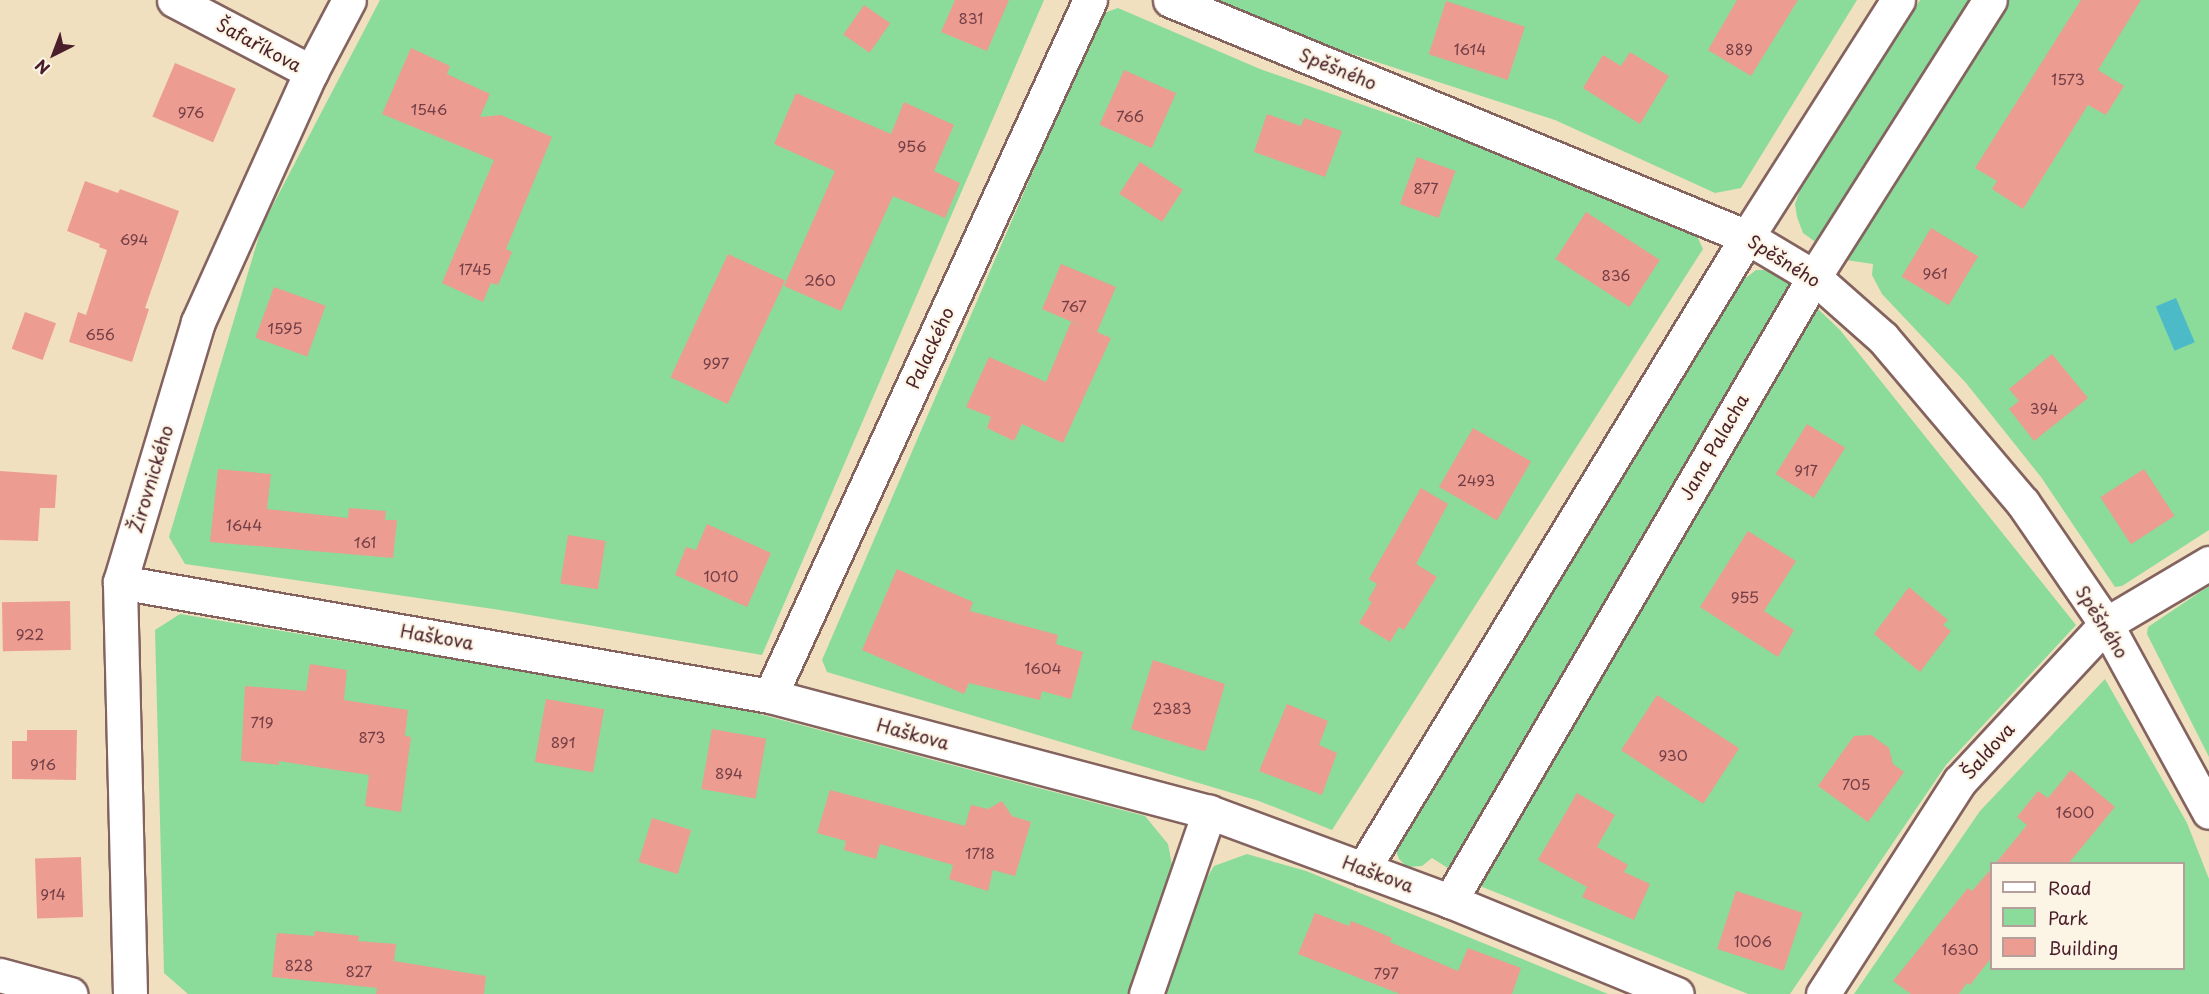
<!DOCTYPE html>
<html>
<head>
<meta charset="utf-8">
<style>
	body { margin:0 }
	#map { position:relative; width:2209px; height:994px; overflow:hidden; background:#f0e0c0; font-family:"Playpen Sans",sans-serif }
	div>[style] { position:absolute }
	.green>* { inset:0; background:#8bdb9b }
	.water>* { inset:0; background:#4dbac8; transform-origin:0 0 }
	.building>* { inset:0; background:#ed9c92; transform-origin:0 0 }
	.roads { filter:drop-shadow(2px 0 #84635f) drop-shadow(-2px 0 #84635f) drop-shadow(0 2px #84635f) drop-shadow(0 -2px #84635f) }
	.street>* { height:33px; margin:-16.5px; padding:0 16.5px; transform-origin:16.5px; border-radius:16.5px; background:#fff }
	span { translate:-50% -50%; white-space:nowrap; text-align:center; line-height:1.15; -webkit-text-stroke:4.5px #fcf5e5; paint-order:stroke }
	.number-label { font-size:15px; color:#733e45 }
	.number-label span { -webkit-text-stroke-width:0 }
	.street-label { font-size:18px; color:#4a1f2b }
	.legend { position:absolute; left:1990px; top:862px; width:195px; height:108px; box-sizing:border-box; background:#fcf5e5; border:2px solid #b59f9b; margin:0; padding:8px 10px; list-style:none; font-size:18px; color:#4a1f2b }
	.legend li { display:flex; align-items:center; gap:12px; height:30px }
	.legend b { width:30px; border:2px solid #b59f9b }
	.north { position:absolute; left:24px; top:24px; width:60px; height:60px; -webkit-text-stroke:4px #fcf5e5; paint-order:stroke; rotate:222deg; font-size:16px; font-weight:700; line-height:24px; text-align:center; color:#4a1f2b }
	.north::after { content:''; display:block; margin:auto; width:21px; height:27px; background:#4a1f2b; clip-path:polygon(50% 0,100% 100%,50% 72%,0 100%) }
</style>
</head>
<body>
<div id="map">
	<div class="green">
		<div style="clip-path:polygon(380px 0,1044px 0,762px 655px,500px 610px,185px 564px,169px 537px,262px 226px)"></div>
		<div style="clip-path:polygon(1218px 0,1857px 0,1741px 188px,1715px 193px,1555px 120px,1300px 37px)"></div>
		<div style="clip-path:polygon(1920px 0,2209px 0,2209px 530px,2122px 586px,2115px 587px,2041px 477px,1966px 383px,1882px 294px,1872px 275px,1873px 264px,1839px 259px,1803px 233px,1797px 217px,1795px 204px,1801px 188px)"></div>
		<div style="clip-path:polygon(1118px 8px,1260px 69px,1524px 161px,1696px 234px,1703px 249px,1332px 830px,1259px 801px,827px 672px,822px 660px,1101px 14px)"></div>
		<div style="clip-path:polygon(1756px 270px,1770px 270px,1793px 285px,1840px 330px,2076px 625px,1946px 765px,1790px 994px,1748px 994px,1470px 882px,1432px 858px,1422px 866px,1407px 867px,1399px 859px,1395px 849px,1402px 826px,1418px 800px,1742px 281px)"></div>
		<div style="clip-path:polygon(2209px 586px,2209px 757px,2147px 634px,2148px 627px)"></div>
		<div style="clip-path:polygon(180px 614px,721px 704px,1145px 816px,1168px 844px,1173px 870px,1130px 994px,188px 994px,164px 973px,155px 630px)"></div>
		<div style="clip-path:polygon(evenodd,2105px 679px,2187px 823px,2209px 879px,2209px 994px,1854px 994px,1980px 811px,2105px 679px,1992px 864px,2184px 864px,2184px 968px,1992px 968px,1992px 864px)"></div>
		<div style="clip-path:polygon(1247px 854px,1306px 871px,1608px 994px,1162px 994px,1196px 896px,1214px 866px)"></div>
	</div>
	<div class="water">
		<div style="left:2176px;top:298px;width:48px;height:22px;rotate:67deg"></div>
	</div>
	<div class="building">
		<div style="clip-path:polygon(955px 0,1009px 0,987px 51px,941px 32px)"></div>
		<div style="clip-path:polygon(1737px 0,1798px 0,1751px 76px,1708px 50px)"></div>
		<div style="clip-path:polygon(2081px 0,2141px 0,2098px 70px,2124px 86px,2106px 115px,2088px 105px,2023px 209px,1992px 189px,1997px 181px,1975px 168px)"></div>
		<div style="left:1446px;top:1px;width:83px;height:56px;rotate:18deg"></div>
		<div style="left:864px;top:5px;width:32px;height:36px;rotate:35deg"></div>
		<div style="clip-path:polygon(411px 48px,450px 66px,447px 74px,490px 94px,480px 117px,501px 115px,552px 137px,506px 249px,512px 252px,498px 285px,491px 283px,483px 302px,442px 283px,494px 160px,382px 114px)"></div>
		<div style="clip-path:polygon(1630px 52px,1669px 76px,1640px 124px,1583px 88px,1603px 55px,1621px 66px)"></div>
		<div style="left:175px;top:63px;width:66px;height:58px;rotate:23deg"></div>
		<div style="left:1124px;top:70px;width:57px;height:60px;rotate:24deg"></div>
		<div style="clip-path:polygon(796px 93px,891px 134px,904px 102px,954px 125px,934px 171px,960px 183px,945px 218px,893px 196px,841px 311px,784px 286px,835px 171px,774px 144px)"></div>
		<div style="clip-path:polygon(1267px 114px,1301px 126px,1304px 118px,1342px 131px,1325px 177px,1254px 152px)"></div>
		<div style="left:1417px;top:157px;width:41px;height:50px;rotate:20deg"></div>
		<div style="left:1140px;top:162px;width:51px;height:38px;rotate:33deg"></div>
		<div style="clip-path:polygon(85px 181px,118px 193px,120px 189px,179px 211px,145px 308px,149px 309px,132px 362px,69px 342px,78px 312px,86px 315px,107px 250px,99px 247px,100px 244px,67px 231px)"></div>
		<div style="left:1586px;top:212px;width:88px;height:56px;rotate:33deg"></div>
		<div style="left:1931px;top:228px;width:55px;height:57px;rotate:31deg"></div>
		<div style="left:728px;top:254px;width:63px;height:136px;rotate:25deg"></div>
		<div style="clip-path:polygon(1061px 264px,1116px 287px,1097px 332px,1111px 338px,1063px 443px,1022px 424px,1014px 441px,987px 428px,991px 417px,966px 407px,989px 357px,1046px 382px,1071px 322px,1086px 328px,1042px 309px)"></div>
		<div style="left:274px;top:287px;width:55px;height:54px;rotate:20deg"></div>
		<div style="left:25px;top:312px;width:33px;height:39px;rotate:20deg"></div>
		<div style="clip-path:polygon(2052px 354px,2088px 398px,2034px 441px,2009px 409px,2019px 401px,2009px 389px)"></div>
		<div style="left:1807px;top:424px;width:45px;height:59px;rotate:32deg"></div>
		<div style="left:1473px;top:428px;width:67px;height:68px;rotate:30deg"></div>
		<div style="clip-path:polygon(218px 469px,271px 474px,267px 509px,348px 518px,349px 508px,386px 511px,385px 520px,397px 520px,393px 558px,210px 542px)"></div>
		<div style="left:2144px;top:469px;width:56px;height:52px;rotate:57deg"></div>
		<div style="clip-path:polygon(0 471px,57px 475px,55px 508px,40px 508px,38px 541px,0 540px)"></div>
		<div style="clip-path:polygon(1421px 488px,1448px 504px,1416px 564px,1437px 577px,1404px 630px,1399px 627px,1390px 642px,1359px 623px,1372px 602px,1368px 600px,1377px 584px,1369px 579px)"></div>
		<div style="clip-path:polygon(707px 524px,771px 553px,747px 607px,675px 575px,686px 547px,696px 550px)"></div>
		<div style="clip-path:polygon(1748px 531px,1796px 561px,1764px 611px,1794px 630px,1778px 657px,1700px 607px)"></div>
		<div style="left:568px;top:535px;width:38px;height:49px;rotate:9deg"></div>
		<div style="clip-path:polygon(897px 569px,973px 602px,970px 611px,1058px 635px,1056px 644px,1083px 652px,1071px 699px,1042px 691px,1040px 700px,969px 683px,964px 694px,862px 650px)"></div>
		<div style="clip-path:polygon(1909px 587px,1948px 620px,1943px 625px,1951px 631px,1920px 672px,1874px 634px)"></div>
		<div style="left:70px;top:601px;width:49px;height:68px;rotate:89deg"></div>
		<div style="clip-path:polygon(1153px 660px,1225px 684px,1206px 750px,1203px 751px,1131px 729px)"></div>
		<div style="clip-path:polygon(310px 664px,347px 670px,344px 700px,408px 710px,405px 736px,411px 737px,401px 812px,365px 806px,369px 775px,279px 761px,279px 765px,241px 761px,245px 686px,306px 691px)"></div>
		<div style="left:1657px;top:695px;width:98px;height:66px;rotate:33deg"></div>
		<div style="left:546px;top:699px;width:59px;height:64px;rotate:10deg"></div>
		<div style="clip-path:polygon(1287px 704px,1328px 721px,1319px 745px,1337px 753px,1322px 795px,1259px 771px)"></div>
		<div style="left:712px;top:729px;width:55px;height:61px;rotate:10deg"></div>
		<div style="clip-path:polygon(27px 730px,77px 730px,76px 780px,12px 779px,12px 741px,27px 741px)"></div>
		<div style="clip-path:polygon(1871px 735px,1889px 748px,1893px 764px,1904px 772px,1868px 822px,1818px 786px,1854px 736px)"></div>
		<div style="clip-path:polygon(2071px 770px,2115px 807px,2068px 864px,1995px 864px,2027px 825px,2017px 817px,2038px 791px,2048px 798px)"></div>
		<div style="clip-path:polygon(830px 790px,965px 826px,971px 805px,988px 809px,1002px 801px,1012px 816px,1031px 822px,1015px 876px,993px 870px,988px 891px,949px 879px,953px 865px,880px 844px,876px 859px,844px 850px,846px 841px,817px 833px)"></div>
		<div style="clip-path:polygon(1577px 793px,1615px 815px,1597px 847px,1628px 865px,1624px 872px,1650px 884px,1634px 920px,1582px 897px,1587px 887px,1538px 860px)"></div>
		<div style="left:652px;top:818px;width:41px;height:46px;rotate:17deg"></div>
		<div style="left:81px;top:857px;width:60px;height:46px;rotate:88deg"></div>
		<div style="clip-path:polygon(1992px 868px,1992px 957px,1970px 985px,1967px 983px,1959px 994px,1911px 994px,1893px 981px,1968px 888px,1972px 891px)"></div>
		<div style="left:1736px;top:891px;width:70px;height:61px;rotate:18deg"></div>
		<div style="clip-path:polygon(1315px 913px,1349px 926px,1351px 921px,1371px 929px,1392px 938px,1390px 942px,1458px 971px,1468px 948px,1521px 968px,1512px 994px,1400px 994px,1298px 954px)"></div>
		<div style="clip-path:polygon(315px 931px,359px 936px,358px 941px,396px 944px,394px 961px,486px 976px,484px 994px,376px 994px,377px 988px,272px 977px,277px 933px,314px 936px)"></div>
	</div>
	<div class="roads">
		<div class="street">
			<div style="left:174px;top:0;width:155px;rotate:27.7deg"></div>
			<div style="left:1170px;top:0;width:624px;rotate:22.33deg"></div>
			<div style="left:1747px;top:237px;width:78px;rotate:30.8deg"></div>
			<div style="left:1814px;top:277px;width:92px;rotate:41.5deg"></div>
			<div style="left:1883px;top:338px;width:216px;rotate:49.7deg"></div>
			<div style="left:2023px;top:503px;width:147px;rotate:55.6deg"></div>
			<div style="left:2106px;top:624px;width:214px;rotate:61.3deg"></div>
			<div style="left:120px;top:582px;width:660px;rotate:9.95deg"></div>
			<div style="left:770px;top:696px;width:454px;rotate:14.8deg"></div>
			<div style="left:1209px;top:812px;width:257px;rotate:20.3deg"></div>
			<div style="left:1450px;top:901px;width:245px;rotate:22.3deg"></div>
			<div style="left:770px;top:696px;width:766px;rotate:-65.31deg"></div>
			<div style="left:1363px;top:869px;width:740px;rotate:-58.72deg"></div>
			<div style="left:1747px;top:237px;width:281px;rotate:-57.5deg"></div>
			<div style="left:1450px;top:901px;width:722px;rotate:-59.74deg"></div>
			<div style="left:1814px;top:277px;width:328px;rotate:-57.6deg"></div>
			<div style="left:0;top:975px;width:73px;rotate:15.2deg"></div>
			<div style="left:130px;top:994px;width:412px;rotate:-91.4deg"></div>
			<div style="left:120px;top:582px;width:271px;rotate:-73.3deg"></div>
			<div style="left:198px;top:322px;width:274px;rotate:-65.7deg"></div>
			<div style="left:311px;top:72px;width:81px;rotate:-62.2deg"></div>
			<div style="left:1146px;top:994px;width:193px;rotate:-70.9deg"></div>
			<div style="left:1823px;top:994px;width:253px;rotate:-57.3deg"></div>
			<div style="left:1960px;top:781px;width:214px;rotate:-47.1deg"></div>
			<div style="left:2106px;top:624px;width:120px;rotate:-30.6deg"></div>
		</div>
	</div>
	<div class="number-label">
		<span style="left:971px;top:18px">831</span>
		<span style="left:1470px;top:49px">1614</span>
		<span style="left:1739px;top:49px">889</span>
		<span style="left:2068px;top:79px">1573</span>
		<span style="left:429px;top:109px">1546</span>
		<span style="left:191px;top:112px">976</span>
		<span style="left:1130px;top:116px">766</span>
		<span style="left:912px;top:146px">956</span>
		<span style="left:1426px;top:188px">877</span>
		<span style="left:134px;top:239px">694</span>
		<span style="left:475px;top:269px">1745</span>
		<span style="left:1935px;top:273px">961</span>
		<span style="left:1616px;top:275px">836</span>
		<span style="left:820px;top:280px">260</span>
		<span style="left:1074px;top:306px">767</span>
		<span style="left:285px;top:328px">1595</span>
		<span style="left:100px;top:334px">656</span>
		<span style="left:716px;top:363px">997</span>
		<span style="left:2044px;top:408px">394</span>
		<span style="left:1806px;top:470px">917</span>
		<span style="left:1476px;top:480px">2493</span>
		<span style="left:244px;top:525px">1644</span>
		<span style="left:365px;top:542px">161</span>
		<span style="left:721px;top:576px">1010</span>
		<span style="left:1745px;top:597px">955</span>
		<span style="left:30px;top:634px">922</span>
		<span style="left:1043px;top:668px">1604</span>
		<span style="left:1172px;top:708px">2383</span>
		<span style="left:262px;top:722px">719</span>
		<span style="left:372px;top:737px">873</span>
		<span style="left:563px;top:742px">891</span>
		<span style="left:1673px;top:755px">930</span>
		<span style="left:43px;top:764px">916</span>
		<span style="left:729px;top:773px">894</span>
		<span style="left:1856px;top:784px">705</span>
		<span style="left:2075px;top:812px">1600</span>
		<span style="left:980px;top:853px">1718</span>
		<span style="left:53px;top:894px">914</span>
		<span style="left:1753px;top:941px">1006</span>
		<span style="left:1960px;top:949px">1630</span>
		<span style="left:299px;top:965px">828</span>
		<span style="left:359px;top:971px">827</span>
		<span style="left:1386px;top:973px">797</span>
	</div>
	<div class="street-label">
		<span style="left:259px;top:45px;rotate:28deg">Šafaříkova</span>
		<span style="left:1338px;top:69px;rotate:22deg">Spěšného</span>
		<span style="left:1784px;top:261px;rotate:32deg">Spěšného</span>
		<span style="left:930px;top:348px;rotate:-65deg">Palackého</span>
		<span style="left:1714px;top:447px;rotate:-60deg">Jana Palacha</span>
		<span style="left:151px;top:479px;rotate:-73deg">Žirovnického</span>
		<span style="left:2102px;top:622px;rotate:58deg">Spěšného</span>
		<span style="left:437px;top:637px;rotate:10deg">Haškova</span>
		<span style="left:913px;top:734px;rotate:15deg">Haškova</span>
		<span style="left:1988px;top:751px;rotate:-48deg">Šaldova</span>
		<span style="left:1378px;top:874px;rotate:20deg">Haškova</span>
	</div>
	<ul class="legend">
	<li><b style="height:8px;background:#fff"></b>Road</li>
	<li><b style="height:16px;background:#8bdb9b"></b>Park</li>
	<li><b style="height:16px;background:#ed9c92"></b>Building</li>
	</ul>
	<div class="north">N</div>
</div>
</body>
</html>
